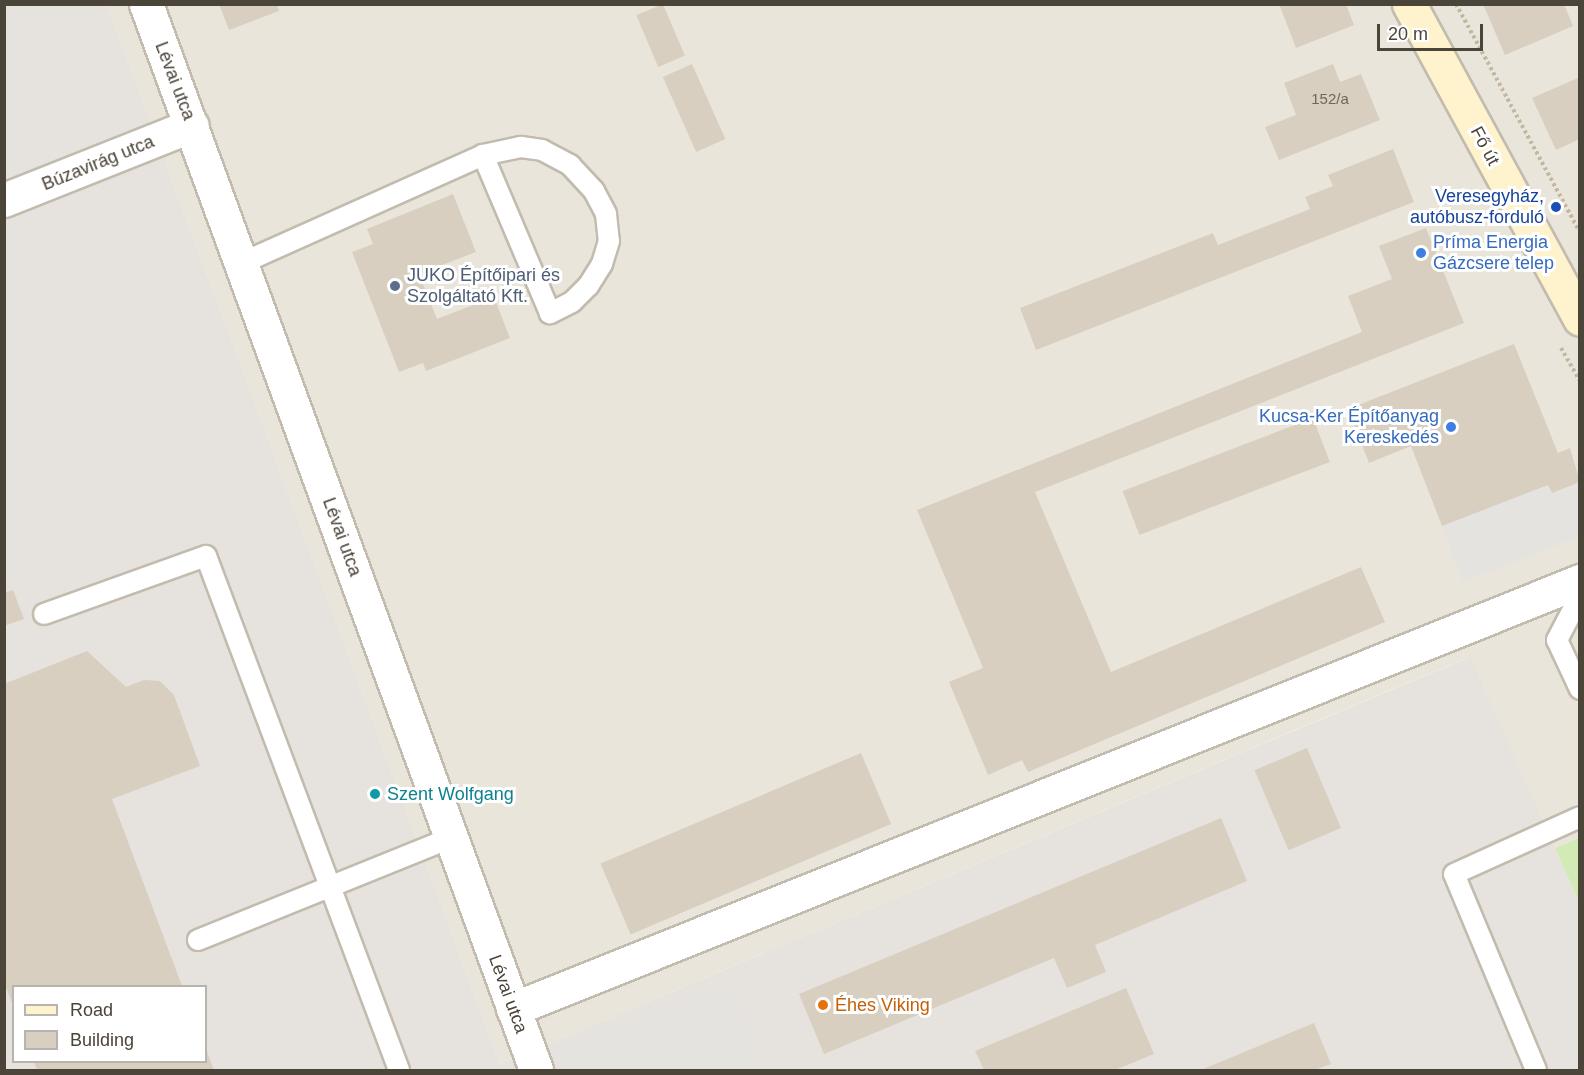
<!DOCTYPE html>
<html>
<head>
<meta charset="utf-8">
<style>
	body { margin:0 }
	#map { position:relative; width:1584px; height:1075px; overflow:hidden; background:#f6f3ec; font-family:Helvetica,sans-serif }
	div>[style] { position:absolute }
	.residential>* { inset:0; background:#eae5da }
	.industrial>* { inset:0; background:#e6e2dd }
	.green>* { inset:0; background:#d2eab5 }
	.parking>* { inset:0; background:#e5e3e0 }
	.building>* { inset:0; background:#d8cfc1; transform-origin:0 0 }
	.path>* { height:4px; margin-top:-2px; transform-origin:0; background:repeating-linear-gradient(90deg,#c4b79f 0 3px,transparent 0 6px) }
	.roads { filter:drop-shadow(2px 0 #c2bbae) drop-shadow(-2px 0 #c2bbae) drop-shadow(0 2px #c2bbae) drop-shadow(0 -2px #c2bbae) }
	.service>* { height:20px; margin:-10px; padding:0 10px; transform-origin:10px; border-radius:10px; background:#fff }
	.minor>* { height:33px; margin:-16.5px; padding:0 16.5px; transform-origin:16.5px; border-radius:16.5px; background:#fff }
	.tertiary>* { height:33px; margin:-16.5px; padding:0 16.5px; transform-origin:16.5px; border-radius:16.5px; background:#fff }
	.secondary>* { height:33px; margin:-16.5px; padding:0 16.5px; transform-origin:16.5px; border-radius:16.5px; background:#fff3cd }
	.dots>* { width:16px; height:16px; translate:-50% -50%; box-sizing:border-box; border:3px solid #fff; border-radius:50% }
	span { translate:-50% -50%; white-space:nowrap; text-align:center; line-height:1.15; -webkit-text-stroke:6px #fff; paint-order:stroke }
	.number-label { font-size:15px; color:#6e675b }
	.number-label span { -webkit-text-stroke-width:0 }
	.street-label { font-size:18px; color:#4b4439 }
	.transit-label { font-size:18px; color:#164399 }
	.right { translate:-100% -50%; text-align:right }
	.shop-label { font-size:18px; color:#366cbe }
	.left { translate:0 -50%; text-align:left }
	.service-label { font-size:18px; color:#4e5e75 }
	.culture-label { font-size:18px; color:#0d838f }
	.food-label { font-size:18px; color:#c56008 }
	.frame { position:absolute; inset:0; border:6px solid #4b4439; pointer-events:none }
	.legend { position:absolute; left:12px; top:985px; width:195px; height:78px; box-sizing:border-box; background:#fff; border:2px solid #b7b4b0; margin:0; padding:8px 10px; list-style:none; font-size:18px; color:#4b4439 }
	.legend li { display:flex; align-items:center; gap:12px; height:30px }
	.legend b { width:30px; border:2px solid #b7b4b0 }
	.scale { position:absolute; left:1377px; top:24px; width:106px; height:27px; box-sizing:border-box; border:3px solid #4b4439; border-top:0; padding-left:8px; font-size:18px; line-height:21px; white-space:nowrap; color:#4b4439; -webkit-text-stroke:4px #fff; paint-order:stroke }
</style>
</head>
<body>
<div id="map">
	<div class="residential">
		<div style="clip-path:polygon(107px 5px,1579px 5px,1579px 838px,1555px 848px,1469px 657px,500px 1064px)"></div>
	</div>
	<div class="industrial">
		<div style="clip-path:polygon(evenodd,5px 5px,107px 5px,500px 1064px,1470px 657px,1579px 902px,1579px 1070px,5px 1070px,5px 5px,14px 986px,206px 986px,206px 1062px,14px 1062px,14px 986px)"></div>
	</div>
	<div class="green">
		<div style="clip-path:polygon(1579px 838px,1579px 902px,1555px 848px)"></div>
	</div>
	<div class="parking">
		<div style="clip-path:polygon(1579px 482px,1579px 537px,1463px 582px,1442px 526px,1548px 485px,1552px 493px)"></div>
		<div style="clip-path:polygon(729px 986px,761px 1070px,560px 1070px,553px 1051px)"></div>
	</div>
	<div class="building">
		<div style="clip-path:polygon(219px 4px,277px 4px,279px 11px,229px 30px)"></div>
		<div style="left:663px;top:4px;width:56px;height:29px;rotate:67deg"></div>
		<div style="clip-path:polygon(1279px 4px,1346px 4px,1354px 25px,1296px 48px)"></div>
		<div style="clip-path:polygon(1483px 4px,1564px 4px,1573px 26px,1505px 55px)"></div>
		<div style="left:692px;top:64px;width:82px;height:32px;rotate:66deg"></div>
		<div style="clip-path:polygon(1333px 64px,1340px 82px,1361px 74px,1380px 120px,1279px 160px,1265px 127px,1296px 115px,1284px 83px)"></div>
		<div style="clip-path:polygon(1580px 77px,1580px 139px,1556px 150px,1532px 98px)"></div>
		<div style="clip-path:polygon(1393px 149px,1414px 202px,1036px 350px,1020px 308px,1213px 233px,1218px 245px,1310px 209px,1305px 197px,1333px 186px,1328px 175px)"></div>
		<div style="clip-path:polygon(453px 194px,476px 252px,419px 274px,437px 319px,494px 297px,510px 338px,426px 371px,423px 363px,399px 372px,352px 252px,373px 244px,367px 229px)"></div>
		<div style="clip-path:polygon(1426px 228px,1464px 323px,1035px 492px,1111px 672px,1361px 567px,1385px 622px,1028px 772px,1022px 760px,988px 775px,949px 682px,983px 668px,917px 510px,1362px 332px,1348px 296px,1392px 279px,1379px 246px)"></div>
		<div style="clip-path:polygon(1514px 344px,1558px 453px,1570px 448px,1580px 482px,1552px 493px,1548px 485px,1442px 526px,1411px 446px,1369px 463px,1348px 409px)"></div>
		<div style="left:1313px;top:418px;width:47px;height:204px;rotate:69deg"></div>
		<div style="clip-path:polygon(13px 590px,24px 619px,4px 626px,4px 593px)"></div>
		<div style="clip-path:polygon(87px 651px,126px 687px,144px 680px,160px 681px,174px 695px,200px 766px,112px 799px,182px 986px,14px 986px,13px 1006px,4px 982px,4px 684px)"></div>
		<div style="left:1307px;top:748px;width:87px;height:57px;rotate:67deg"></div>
		<div style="left:861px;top:753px;width:77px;height:283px;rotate:67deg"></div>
		<div style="clip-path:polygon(1221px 818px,1247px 881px,1095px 945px,1106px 972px,1067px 988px,1054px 958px,824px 1054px,799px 994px)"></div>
		<div style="clip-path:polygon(1126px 988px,1154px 1054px,1115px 1070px,984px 1070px,975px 1051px)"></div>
		<div style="clip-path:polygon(1314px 1023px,1331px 1064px,1315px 1070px,1201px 1070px)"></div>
		<div style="clip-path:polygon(206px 1049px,214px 1070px,37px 1070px,34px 1062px,206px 1062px)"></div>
	</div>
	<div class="path">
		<div style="left:1456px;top:4px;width:260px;rotate:61.5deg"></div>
		<div style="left:1561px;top:348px;width:38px;rotate:60deg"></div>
	</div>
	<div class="roads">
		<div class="service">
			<div style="left:242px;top:263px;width:264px;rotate:-24.1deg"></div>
			<div style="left:483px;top:155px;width:39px;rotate:-12deg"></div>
			<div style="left:521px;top:147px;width:21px;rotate:8deg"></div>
			<div style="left:542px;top:150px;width:32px;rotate:28deg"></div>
			<div style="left:570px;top:165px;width:35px;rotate:47deg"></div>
			<div style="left:594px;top:191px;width:26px;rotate:62deg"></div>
			<div style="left:606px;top:214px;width:27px;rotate:84deg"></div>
			<div style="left:609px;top:241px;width:24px;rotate:107deg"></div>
			<div style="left:602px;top:264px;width:26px;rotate:122deg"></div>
			<div style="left:588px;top:286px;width:23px;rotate:135deg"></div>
			<div style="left:572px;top:302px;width:25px;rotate:153deg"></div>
			<div style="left:550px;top:313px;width:172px;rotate:-113deg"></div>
			<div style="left:1580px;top:596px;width:50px;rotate:117.6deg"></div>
			<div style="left:1557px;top:640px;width:54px;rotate:64.9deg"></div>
			<div style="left:44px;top:614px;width:172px;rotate:-19.7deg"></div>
			<div style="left:206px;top:556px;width:549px;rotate:69.42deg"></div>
			<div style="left:198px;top:940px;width:273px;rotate:-22deg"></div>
			<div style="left:1536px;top:1070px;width:212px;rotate:-112.7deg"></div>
			<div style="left:1454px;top:874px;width:138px;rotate:-24.3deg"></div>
		</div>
		<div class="minor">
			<div style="left:4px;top:200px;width:202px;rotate:-21.7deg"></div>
			<div style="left:513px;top:1009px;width:1150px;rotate:-21.86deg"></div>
		</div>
		<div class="tertiary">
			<div style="left:146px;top:4px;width:1135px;rotate:69.9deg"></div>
		</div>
		<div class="secondary">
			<div style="left:1409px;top:4px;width:358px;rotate:61.5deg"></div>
		</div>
	</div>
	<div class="dots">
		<div style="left:1556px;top:207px;background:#1a4fb4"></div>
		<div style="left:1421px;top:253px;background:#3f7fe0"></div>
		<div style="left:395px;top:286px;background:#5c6f8a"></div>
		<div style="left:1451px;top:427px;background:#3f7fe0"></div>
		<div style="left:375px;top:794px;background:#0f9aa8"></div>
		<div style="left:823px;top:1005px;background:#e8710a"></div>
	</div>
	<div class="number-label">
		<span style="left:1330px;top:99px">152/a</span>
	</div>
	<div class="street-label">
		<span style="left:175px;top:81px;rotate:69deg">Lévai utca</span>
		<span style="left:1485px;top:146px;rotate:62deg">Fő út</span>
		<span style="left:98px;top:163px;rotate:-22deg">Búzavirág utca</span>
		<span style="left:342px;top:537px;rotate:70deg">Lévai utca</span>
		<span style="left:508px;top:994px;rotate:70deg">Lévai utca</span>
	</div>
	<div class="transit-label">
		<span class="right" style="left:1544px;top:207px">Veresegyház,<br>autóbusz-forduló</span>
	</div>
	<div class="shop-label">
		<span class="left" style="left:1433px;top:253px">Príma Energia<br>Gázcsere telep</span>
		<span class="right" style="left:1439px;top:427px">Kucsa-Ker Építőanyag<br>Kereskedés</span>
	</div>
	<div class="service-label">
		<span class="left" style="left:407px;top:286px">JUKO Építőipari és<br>Szolgáltató Kft.</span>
	</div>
	<div class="culture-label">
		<span class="left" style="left:387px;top:794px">Szent Wolfgang</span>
	</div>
	<div class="food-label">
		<span class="left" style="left:835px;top:1005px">Éhes Viking</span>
	</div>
	<div class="frame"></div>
	<ul class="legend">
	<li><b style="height:8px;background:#fff3cd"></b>Road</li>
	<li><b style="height:16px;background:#d8cfc1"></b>Building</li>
	</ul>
	<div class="scale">20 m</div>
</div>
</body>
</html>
